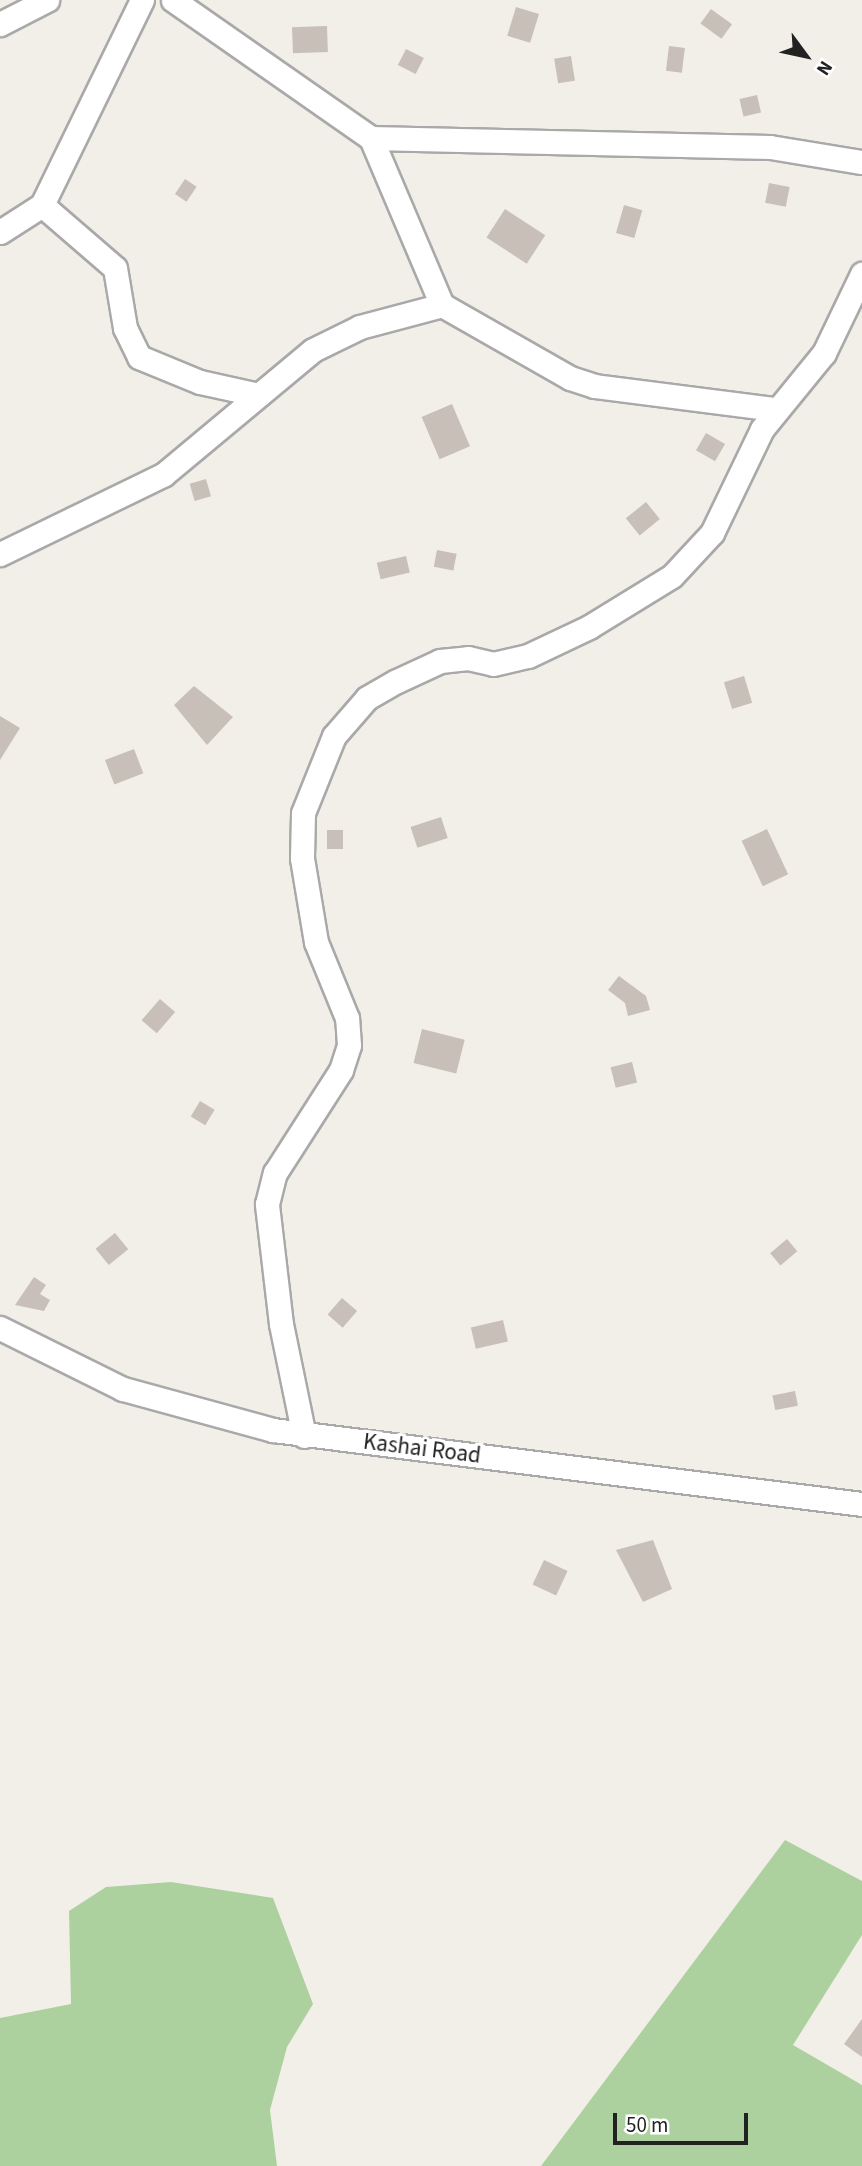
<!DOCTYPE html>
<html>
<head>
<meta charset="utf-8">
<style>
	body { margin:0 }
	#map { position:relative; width:862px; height:2166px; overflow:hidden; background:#f2efe9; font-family:"Source Sans 3",sans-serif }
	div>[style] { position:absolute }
	.forest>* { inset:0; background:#add19e }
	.building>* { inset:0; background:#c7bfb8; transform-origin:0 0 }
	.roads { filter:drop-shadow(2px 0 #a9a9a9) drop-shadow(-2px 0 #a9a9a9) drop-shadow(0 2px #a9a9a9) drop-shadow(0 -2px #a9a9a9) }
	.minor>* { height:23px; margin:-11.5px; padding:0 11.5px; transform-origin:11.5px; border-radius:11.5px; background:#fff }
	span { translate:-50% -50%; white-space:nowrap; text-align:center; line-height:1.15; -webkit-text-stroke:6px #fff; paint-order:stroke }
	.street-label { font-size:23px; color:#222 }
	.north { position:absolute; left:771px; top:21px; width:70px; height:70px; -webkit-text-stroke:5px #fff; paint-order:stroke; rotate:123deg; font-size:19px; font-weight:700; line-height:28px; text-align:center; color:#222 }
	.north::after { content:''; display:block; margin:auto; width:24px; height:32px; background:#222; clip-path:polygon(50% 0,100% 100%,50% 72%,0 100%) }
	.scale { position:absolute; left:613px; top:2113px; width:135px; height:32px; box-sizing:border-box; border:4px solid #222; border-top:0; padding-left:9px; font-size:21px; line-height:24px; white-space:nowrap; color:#222; -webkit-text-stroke:5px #fff; paint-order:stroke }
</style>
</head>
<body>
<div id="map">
	<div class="forest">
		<div style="clip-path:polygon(785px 1840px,862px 1881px,862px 1935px,793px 2045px,862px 2085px,862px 2166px,541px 2166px)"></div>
		<div style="clip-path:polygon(171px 1882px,273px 1898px,313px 2004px,287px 2047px,270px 2110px,277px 2166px,0 2166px,0 2018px,71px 2004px,69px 1911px,106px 1887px)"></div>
	</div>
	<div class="building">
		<div style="left:516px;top:7px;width:24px;height:30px;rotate:17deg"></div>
		<div style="left:711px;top:9px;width:26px;height:18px;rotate:36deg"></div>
		<div style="left:327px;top:26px;width:26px;height:35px;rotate:88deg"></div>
		<div style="left:669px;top:46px;width:16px;height:25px;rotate:7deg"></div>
		<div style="left:406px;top:49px;width:20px;height:18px;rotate:27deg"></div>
		<div style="left:571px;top:56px;width:25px;height:17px;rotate:81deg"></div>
		<div style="left:757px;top:95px;width:18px;height:18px;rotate:77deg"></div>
		<div style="left:185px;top:179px;width:14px;height:18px;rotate:34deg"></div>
		<div style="left:769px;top:183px;width:21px;height:20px;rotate:11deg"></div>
		<div style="left:624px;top:205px;width:19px;height:29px;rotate:16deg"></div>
		<div style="left:505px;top:209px;width:48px;height:34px;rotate:33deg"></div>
		<div style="left:452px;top:404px;width:46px;height:33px;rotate:67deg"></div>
		<div style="left:706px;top:433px;width:22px;height:20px;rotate:30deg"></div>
		<div style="left:206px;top:479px;width:18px;height:17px;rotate:74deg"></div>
		<div style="left:646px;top:502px;width:22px;height:26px;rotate:51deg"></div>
		<div style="left:437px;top:550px;width:20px;height:17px;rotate:11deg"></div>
		<div style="left:406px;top:556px;width:17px;height:30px;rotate:77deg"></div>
		<div style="left:744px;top:676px;width:28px;height:21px;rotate:73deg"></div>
		<div style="clip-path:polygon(194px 686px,233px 717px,207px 745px,174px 705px)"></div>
		<div style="clip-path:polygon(0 716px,20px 728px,0 760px)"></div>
		<div style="left:134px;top:749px;width:26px;height:31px;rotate:69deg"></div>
		<div style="left:441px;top:817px;width:22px;height:32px;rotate:72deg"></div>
		<div style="left:767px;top:829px;width:50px;height:28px;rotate:65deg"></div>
		<div style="left:343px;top:830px;width:19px;height:16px;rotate:90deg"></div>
		<div style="clip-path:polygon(619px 976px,646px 996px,650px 1010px,628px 1016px,625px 1003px,608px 990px)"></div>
		<div style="left:160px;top:999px;width:20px;height:28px;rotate:41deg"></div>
		<div style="left:422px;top:1029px;width:44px;height:35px;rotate:14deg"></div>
		<div style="left:632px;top:1062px;width:21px;height:22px;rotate:76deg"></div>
		<div style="left:200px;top:1101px;width:17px;height:18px;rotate:31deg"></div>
		<div style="left:115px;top:1233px;width:21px;height:25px;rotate:51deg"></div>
		<div style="left:787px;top:1239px;width:16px;height:22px;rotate:50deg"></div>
		<div style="clip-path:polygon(34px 1277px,46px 1285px,40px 1294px,50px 1300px,44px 1311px,15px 1305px)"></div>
		<div style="left:342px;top:1298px;width:20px;height:22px;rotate:41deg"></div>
		<div style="left:503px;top:1320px;width:22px;height:33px;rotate:77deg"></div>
		<div style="left:795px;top:1391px;width:15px;height:23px;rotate:79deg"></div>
		<div style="clip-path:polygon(653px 1540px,672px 1589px,643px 1602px,616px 1550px)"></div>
		<div style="left:544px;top:1560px;width:26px;height:27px;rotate:25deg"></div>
		<div style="clip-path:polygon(862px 2019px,862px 2057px,844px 2044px)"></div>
	</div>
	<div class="roads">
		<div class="minor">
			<div style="left:173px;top:0;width:241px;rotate:34.9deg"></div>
			<div style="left:371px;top:138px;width:181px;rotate:67deg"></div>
			<div style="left:442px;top:305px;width:147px;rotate:29.7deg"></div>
			<div style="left:570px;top:378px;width:26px;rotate:18deg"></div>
			<div style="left:595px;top:386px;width:180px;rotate:7.3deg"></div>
			<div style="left:0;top:24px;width:53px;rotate:-27.1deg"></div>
			<div style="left:371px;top:138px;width:399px;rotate:1.3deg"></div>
			<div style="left:770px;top:147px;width:93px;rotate:9.3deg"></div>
			<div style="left:42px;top:205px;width:96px;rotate:40.8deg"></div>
			<div style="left:115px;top:268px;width:61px;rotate:80.5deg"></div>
			<div style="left:125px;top:328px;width:32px;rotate:64deg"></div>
			<div style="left:139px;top:357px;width:66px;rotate:22.3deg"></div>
			<div style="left:200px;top:382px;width:60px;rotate:12.4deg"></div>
			<div style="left:0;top:232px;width:50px;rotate:-32.7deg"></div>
			<div style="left:42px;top:205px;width:228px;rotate:-64deg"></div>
			<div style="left:0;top:554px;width:181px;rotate:-25.9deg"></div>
			<div style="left:163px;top:475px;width:195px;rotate:-39.8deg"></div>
			<div style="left:313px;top:350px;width:52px;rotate:-26.1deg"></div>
			<div style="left:360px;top:327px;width:85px;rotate:-15deg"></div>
			<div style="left:0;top:1328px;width:137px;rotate:26.4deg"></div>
			<div style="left:123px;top:1389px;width:156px;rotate:15.3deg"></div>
			<div style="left:273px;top:1430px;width:594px;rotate:7.16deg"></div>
			<div style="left:304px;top:1436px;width:114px;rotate:-101.6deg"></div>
			<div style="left:281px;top:1324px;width:121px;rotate:-96.7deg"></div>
			<div style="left:267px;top:1204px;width:32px;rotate:-76deg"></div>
			<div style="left:275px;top:1173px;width:122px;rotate:-57.3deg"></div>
			<div style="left:341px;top:1070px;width:26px;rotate:-72deg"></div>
			<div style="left:349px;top:1045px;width:27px;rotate:-94deg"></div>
			<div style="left:347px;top:1018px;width:82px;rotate:-112.2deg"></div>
			<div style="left:316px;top:942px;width:85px;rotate:-99.5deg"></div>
			<div style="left:302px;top:858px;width:45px;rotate:-88.7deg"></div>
			<div style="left:303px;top:813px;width:83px;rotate:-68.1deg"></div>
			<div style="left:334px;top:736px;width:50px;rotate:-49deg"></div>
			<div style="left:367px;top:698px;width:34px;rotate:-30deg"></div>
			<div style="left:397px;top:681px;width:47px;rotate:-24.9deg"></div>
			<div style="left:440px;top:661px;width:28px;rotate:-6deg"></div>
			<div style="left:468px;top:658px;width:26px;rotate:13deg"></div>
			<div style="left:493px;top:664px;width:36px;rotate:-13deg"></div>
			<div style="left:528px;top:656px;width:68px;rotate:-25.4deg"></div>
			<div style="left:589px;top:627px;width:97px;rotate:-31.6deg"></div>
			<div style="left:672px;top:576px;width:59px;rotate:-47.1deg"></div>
			<div style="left:712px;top:533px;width:115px;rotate:-64.3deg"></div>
			<div style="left:762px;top:429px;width:98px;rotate:-50.8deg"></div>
			<div style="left:824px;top:353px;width:88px;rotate:-64.3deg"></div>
		</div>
	</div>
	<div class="street-label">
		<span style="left:422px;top:1449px;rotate:7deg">Kashai Road</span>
	</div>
	<div class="north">N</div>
	<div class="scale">50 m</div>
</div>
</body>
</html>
